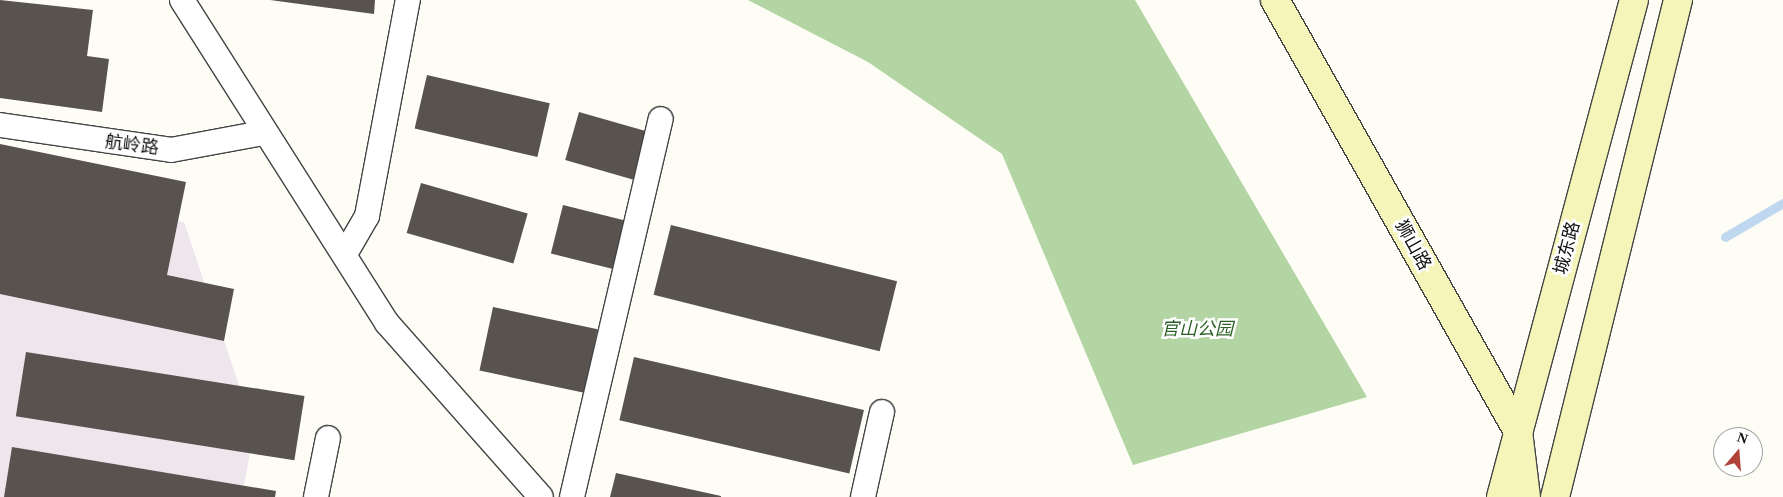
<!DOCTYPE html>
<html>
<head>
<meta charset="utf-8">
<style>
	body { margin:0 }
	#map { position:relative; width:1783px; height:497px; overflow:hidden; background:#fefdf5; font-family:"Times New Roman","Noto Sans SC",serif }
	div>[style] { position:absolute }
	.industrial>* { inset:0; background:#ede7ed }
	.forest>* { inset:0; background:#b3d4a3 }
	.stream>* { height:9px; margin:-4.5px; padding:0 4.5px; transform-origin:4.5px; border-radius:4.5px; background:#c0d8ef }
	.building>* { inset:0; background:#58534e; transform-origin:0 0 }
	.roads { filter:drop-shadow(1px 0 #444) drop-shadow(-1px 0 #444) drop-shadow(0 1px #444) drop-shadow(0 -1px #444) }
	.street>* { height:24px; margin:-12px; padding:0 12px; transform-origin:12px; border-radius:12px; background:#fff }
	.secondary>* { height:28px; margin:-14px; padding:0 14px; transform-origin:14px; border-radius:14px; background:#f5f5b9 }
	span { translate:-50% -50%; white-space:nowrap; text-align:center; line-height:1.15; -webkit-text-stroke:5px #fff; paint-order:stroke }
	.street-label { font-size:18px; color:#111 }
	.park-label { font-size:18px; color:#2d6128; font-style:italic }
	.north { position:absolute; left:1713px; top:427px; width:50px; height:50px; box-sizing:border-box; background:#fff; border:1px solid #a0a0a0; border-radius:50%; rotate:18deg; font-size:14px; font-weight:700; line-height:20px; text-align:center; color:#111 }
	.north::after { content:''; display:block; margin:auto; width:18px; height:22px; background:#b04239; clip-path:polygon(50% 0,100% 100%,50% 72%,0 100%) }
</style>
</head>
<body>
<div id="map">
	<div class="industrial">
		<div style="clip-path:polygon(0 190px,184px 222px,254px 430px,242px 497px,0 497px)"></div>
	</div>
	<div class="forest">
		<div style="clip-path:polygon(748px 0,1135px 0,1367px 397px,1133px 465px,1002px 154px,868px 62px)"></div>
	</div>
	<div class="stream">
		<div style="left:1725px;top:237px;width:67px;rotate:-30.4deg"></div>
	</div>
	<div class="building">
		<div style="clip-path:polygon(0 0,93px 10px,87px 56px,109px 59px,102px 112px,0 98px)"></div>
		<div style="clip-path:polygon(270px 0,375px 0,374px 14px)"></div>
		<div style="left:427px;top:75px;width:126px;height:55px;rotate:13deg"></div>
		<div style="left:579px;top:112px;width:71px;height:50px;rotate:16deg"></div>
		<div style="clip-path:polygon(0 144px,186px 182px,167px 275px,234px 289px,224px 341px,0 294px)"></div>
		<div style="left:421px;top:183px;width:111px;height:52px;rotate:16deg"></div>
		<div style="left:563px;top:205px;width:66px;height:50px;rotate:14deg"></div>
		<div style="left:671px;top:225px;width:233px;height:72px;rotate:14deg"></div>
		<div style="left:493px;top:307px;width:107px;height:65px;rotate:12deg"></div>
		<div style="left:26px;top:352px;width:282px;height:65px;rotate:9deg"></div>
		<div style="left:634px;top:357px;width:236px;height:65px;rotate:13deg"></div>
		<div style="clip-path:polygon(12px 447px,276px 491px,275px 497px,4px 497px)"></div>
		<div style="clip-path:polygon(616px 473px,721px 496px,721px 497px,610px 497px)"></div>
	</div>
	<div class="roads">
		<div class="street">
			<div style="left:182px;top:0;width:383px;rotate:57.6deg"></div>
			<div style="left:387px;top:323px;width:232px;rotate:48.5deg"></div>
			<div style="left:0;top:125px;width:173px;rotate:8.3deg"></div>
			<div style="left:171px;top:150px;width:94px;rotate:-10.5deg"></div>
			<div style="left:345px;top:254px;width:44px;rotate:-59.9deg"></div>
			<div style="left:367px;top:216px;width:220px;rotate:-79.3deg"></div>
			<div style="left:316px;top:497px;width:60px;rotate:-78.5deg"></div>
			<div style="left:572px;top:497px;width:388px;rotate:-76.8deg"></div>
			<div style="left:863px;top:497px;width:87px;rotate:-77.4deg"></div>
		</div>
		<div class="secondary">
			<div style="left:1275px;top:0;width:495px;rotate:60.6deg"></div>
			<div style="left:1518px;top:431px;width:66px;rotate:83.1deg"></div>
			<div style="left:1501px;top:497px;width:514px;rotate:-75.02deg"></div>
			<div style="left:1555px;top:497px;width:512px;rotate:-76.1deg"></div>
		</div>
	</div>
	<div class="street-label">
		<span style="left:132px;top:145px;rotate:7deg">航岭路</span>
		<span style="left:1413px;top:245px;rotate:61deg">狮山路</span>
		<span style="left:1567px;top:248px;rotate:-75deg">城东路</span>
	</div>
	<div class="park-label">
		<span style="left:1197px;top:329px">官山公园</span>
	</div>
	<div class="north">N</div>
</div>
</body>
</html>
